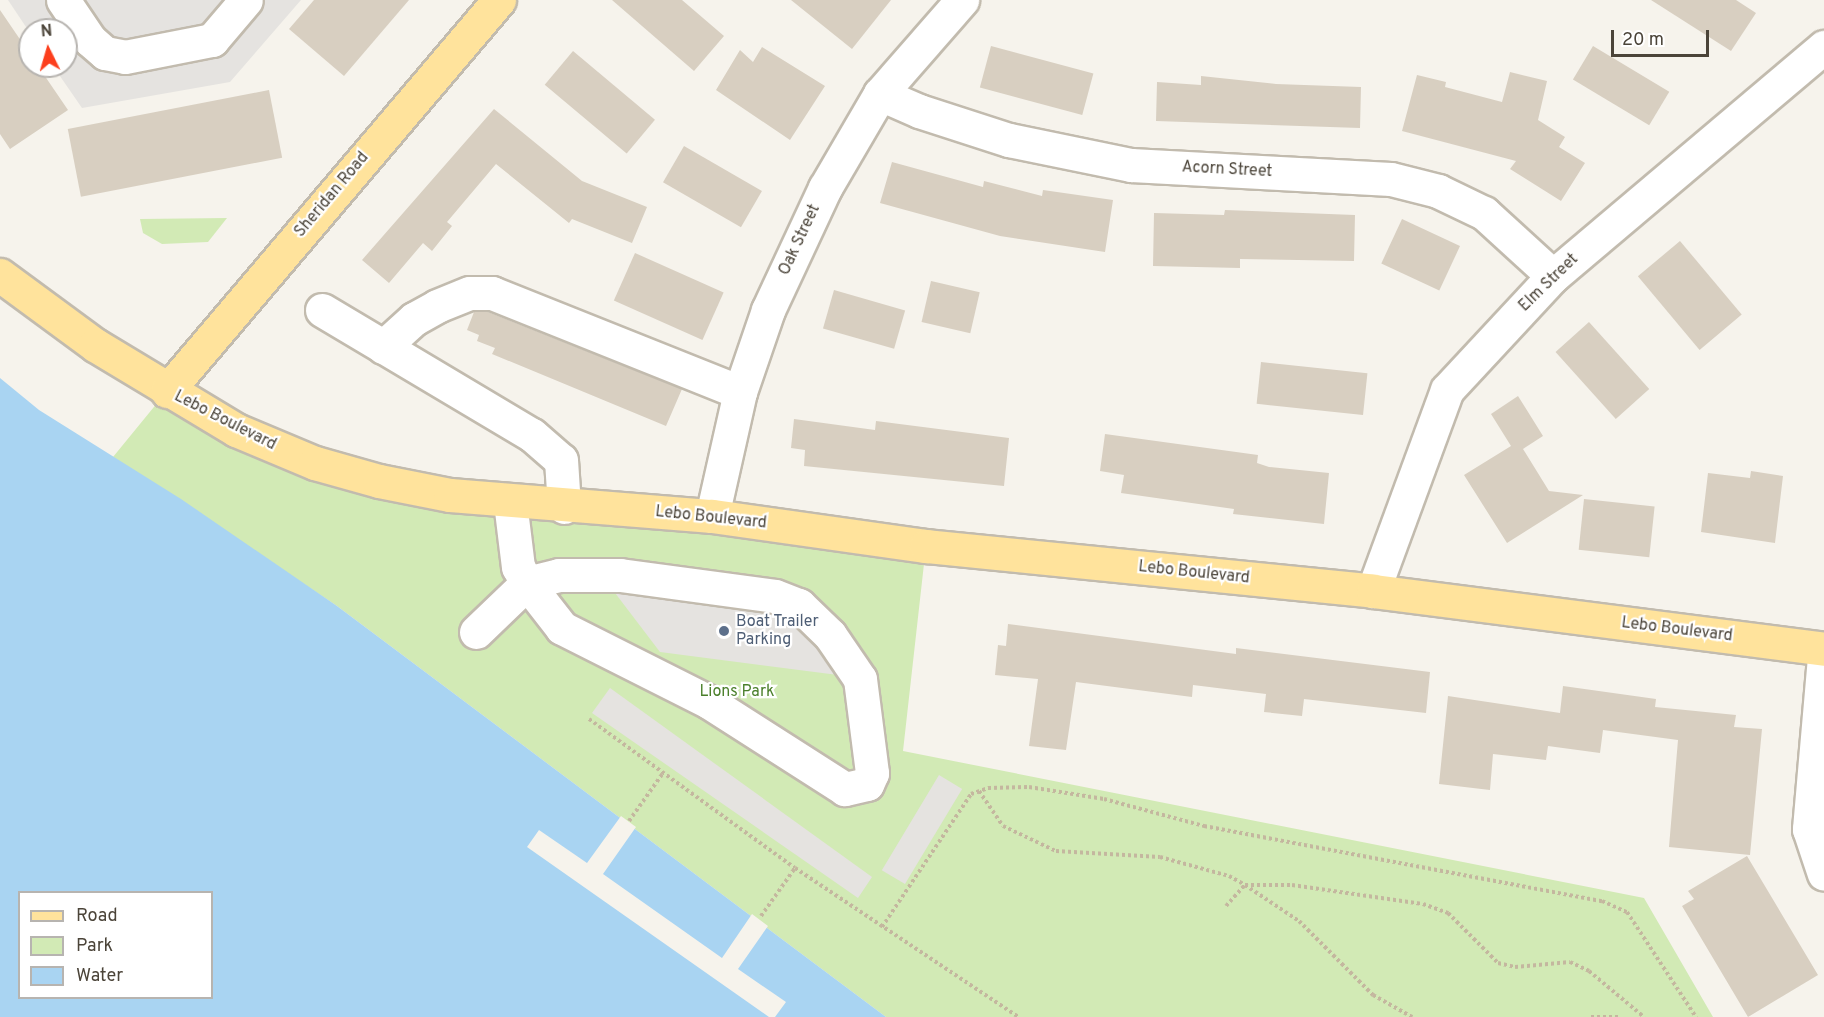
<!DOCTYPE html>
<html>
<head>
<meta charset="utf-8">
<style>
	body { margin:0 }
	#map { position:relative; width:1824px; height:1017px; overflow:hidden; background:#f6f3ec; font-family:Overpass,sans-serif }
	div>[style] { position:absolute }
	.green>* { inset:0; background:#d2eab5 }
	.parking>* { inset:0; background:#e5e3e0; transform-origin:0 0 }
	.water>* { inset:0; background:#a9d4f2 }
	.pier>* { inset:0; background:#f6f3ec }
	.building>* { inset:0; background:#d8cfc1; transform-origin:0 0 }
	.path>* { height:4px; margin-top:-2px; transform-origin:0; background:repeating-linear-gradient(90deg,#c4b79f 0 3px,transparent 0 6px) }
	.roads { filter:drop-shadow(2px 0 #c2bbae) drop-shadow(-2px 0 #c2bbae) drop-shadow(0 2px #c2bbae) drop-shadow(0 -2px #c2bbae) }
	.minor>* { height:33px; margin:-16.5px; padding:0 16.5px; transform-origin:16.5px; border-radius:16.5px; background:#fff }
	.major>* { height:33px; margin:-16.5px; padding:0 16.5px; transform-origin:16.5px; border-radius:16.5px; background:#ffe39c }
	.dots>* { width:16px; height:16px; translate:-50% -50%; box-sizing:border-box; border:3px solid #fff; border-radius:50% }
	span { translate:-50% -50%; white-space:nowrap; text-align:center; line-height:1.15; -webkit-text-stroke:4.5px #fff; paint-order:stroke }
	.street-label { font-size:16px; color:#4b4439 }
	.service-label { font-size:16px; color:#4e5e75 }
	.left { translate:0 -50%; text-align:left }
	.park-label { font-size:16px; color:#4a7f2a }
	.legend { position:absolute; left:18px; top:891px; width:195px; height:108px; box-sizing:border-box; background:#fff; border:2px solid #b7b4b0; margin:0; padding:8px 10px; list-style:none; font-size:18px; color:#4b4439 }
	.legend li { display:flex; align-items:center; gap:12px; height:30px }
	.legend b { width:30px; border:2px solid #b7b4b0 }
	.north { position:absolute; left:18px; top:18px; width:60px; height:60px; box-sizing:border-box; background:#fff; border:2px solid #b7b4b0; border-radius:50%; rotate:355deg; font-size:16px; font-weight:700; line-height:24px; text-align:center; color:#4b4439 }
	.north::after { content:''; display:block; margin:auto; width:21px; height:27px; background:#fc3f1d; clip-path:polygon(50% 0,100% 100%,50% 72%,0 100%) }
	.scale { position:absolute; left:1611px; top:30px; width:98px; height:27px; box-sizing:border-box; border:3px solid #4b4439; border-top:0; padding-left:8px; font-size:18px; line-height:21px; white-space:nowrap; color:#4b4439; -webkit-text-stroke:4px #fff; paint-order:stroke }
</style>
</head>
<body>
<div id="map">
	<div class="green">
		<div style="clip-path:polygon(227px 218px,208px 242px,162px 244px,143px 233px,140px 219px)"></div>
		<div style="clip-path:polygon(167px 391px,315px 463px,926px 546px,903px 751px,1644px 898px,1713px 1017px,886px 1017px,337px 606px,113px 457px)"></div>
	</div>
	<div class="parking">
		<div style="clip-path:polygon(8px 0,301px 0,230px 82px,82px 108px,53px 66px,66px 66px,66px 30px,30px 33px)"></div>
		<div style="clip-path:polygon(609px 585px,787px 610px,838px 675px,660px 652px)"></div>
		<div style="clip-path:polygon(610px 688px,872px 877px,858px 898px,592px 713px)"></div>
		<div style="left:939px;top:775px;width:27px;height:111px;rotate:31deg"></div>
	</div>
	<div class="water">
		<div style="clip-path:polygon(evenodd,0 378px,39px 410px,181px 499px,337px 606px,886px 1017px,0 1017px,0 378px,20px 892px,212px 892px,212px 998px,20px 998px,20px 892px)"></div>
	</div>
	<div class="pier">
		<div style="clip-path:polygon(621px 816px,636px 827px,603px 874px,722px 958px,752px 914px,768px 926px,738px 969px,786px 1002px,775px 1017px,769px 1017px,527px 847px,539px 830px,587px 863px)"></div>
	</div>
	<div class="building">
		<div style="clip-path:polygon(314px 0,409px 0,344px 76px,289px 29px)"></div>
		<div style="clip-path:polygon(612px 0,682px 0,724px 36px,694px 71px)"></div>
		<div style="clip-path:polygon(791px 0,891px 0,852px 49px)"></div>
		<div style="clip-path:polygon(1651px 0,1736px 0,1756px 13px,1731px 51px)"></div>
		<div style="clip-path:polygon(0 10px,30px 54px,30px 66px,38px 66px,68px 110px,10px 149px,0 134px)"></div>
		<div style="left:991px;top:46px;width:106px;height:43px;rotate:15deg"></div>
		<div style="left:1593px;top:46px;width:89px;height:39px;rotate:31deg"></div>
		<div style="clip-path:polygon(762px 47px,825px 86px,790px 140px,716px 90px,740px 50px,753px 62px)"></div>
		<div style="left:573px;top:51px;width:107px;height:44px;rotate:40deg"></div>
		<div style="clip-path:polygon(1510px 72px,1547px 81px,1538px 120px,1565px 137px,1559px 147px,1585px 163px,1561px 201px,1510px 169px,1516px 161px,1402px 131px,1417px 75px,1446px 82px,1445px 87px,1502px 102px)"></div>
		<div style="clip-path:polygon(1201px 76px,1276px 84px,1361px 87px,1360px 128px,1156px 121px,1157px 82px,1201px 85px)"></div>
		<div style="left:269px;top:90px;width:69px;height:205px;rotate:79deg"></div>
		<div style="clip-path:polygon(494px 109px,582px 181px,647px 207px,632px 243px,572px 219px,569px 223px,496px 164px,447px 222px,452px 226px,432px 251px,423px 243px,389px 283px,362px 260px)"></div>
		<div style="left:684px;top:146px;width:90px;height:42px;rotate:30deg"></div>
		<div style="clip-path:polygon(892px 162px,983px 187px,984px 181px,1042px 196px,1043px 190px,1113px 200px,1105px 252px,1000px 236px,880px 203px)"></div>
		<div style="clip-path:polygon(1225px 210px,1355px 215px,1354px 261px,1240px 259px,1240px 268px,1153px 266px,1154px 213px,1224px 215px)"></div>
		<div style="left:1402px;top:219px;width:64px;height:49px;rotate:25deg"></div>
		<div style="left:1680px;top:241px;width:96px;height:55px;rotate:50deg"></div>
		<div style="left:635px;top:253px;width:97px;height:52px;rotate:24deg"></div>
		<div style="left:931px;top:281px;width:50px;height:42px;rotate:13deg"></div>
		<div style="left:834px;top:290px;width:74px;height:40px;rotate:16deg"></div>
		<div style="clip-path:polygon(474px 312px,488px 312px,682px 389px,666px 426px,492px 354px,495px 348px,477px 341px,479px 335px,467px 330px)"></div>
		<div style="left:1589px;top:322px;width:90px;height:45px;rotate:48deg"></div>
		<div style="left:1261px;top:362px;width:107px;height:42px;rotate:6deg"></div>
		<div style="clip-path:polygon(1518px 396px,1543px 436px,1523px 449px,1549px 491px,1583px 495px,1507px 543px,1464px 475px,1511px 446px,1491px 414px)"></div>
		<div style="clip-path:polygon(794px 419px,875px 430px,876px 421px,1009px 438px,1004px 486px,804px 466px,805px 450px,791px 448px)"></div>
		<div style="clip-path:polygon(1105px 434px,1258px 455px,1257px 463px,1269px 467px,1329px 473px,1324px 524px,1233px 514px,1234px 509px,1121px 493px,1124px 475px,1100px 471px)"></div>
		<div style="clip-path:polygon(1751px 471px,1783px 476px,1775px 543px,1701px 532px,1708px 473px,1750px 478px)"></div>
		<div style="left:1584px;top:499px;width:71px;height:51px;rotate:6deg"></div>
		<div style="clip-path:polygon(1008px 624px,1236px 654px,1236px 648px,1430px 672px,1426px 713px,1304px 699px,1302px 716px,1264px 712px,1266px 694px,1193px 685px,1192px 697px,1076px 682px,1066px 750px,1029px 746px,1038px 679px,995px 675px,998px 645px,1006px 646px)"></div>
		<div style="clip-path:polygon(1563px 686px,1656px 699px,1655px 707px,1736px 715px,1734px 727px,1762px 729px,1750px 855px,1669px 847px,1678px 740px,1603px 730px,1600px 753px,1548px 746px,1546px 760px,1493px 754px,1490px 790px,1439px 784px,1448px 696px,1560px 713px)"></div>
		<div style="clip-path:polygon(1747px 856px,1818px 975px,1748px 1017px,1682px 906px,1694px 899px,1688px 891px)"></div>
	</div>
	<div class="path">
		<div style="left:589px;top:719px;width:254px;rotate:35.9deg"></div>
		<div style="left:795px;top:868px;width:268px;rotate:33.7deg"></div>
		<div style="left:979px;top:791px;width:42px;rotate:55.6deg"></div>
		<div style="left:1003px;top:826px;width:59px;rotate:25.3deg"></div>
		<div style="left:1056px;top:851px;width:104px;rotate:3.3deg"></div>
		<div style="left:1160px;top:857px;width:72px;rotate:15.4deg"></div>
		<div style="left:1229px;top:876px;width:18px;rotate:29deg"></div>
		<div style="left:1245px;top:885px;width:47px"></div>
		<div style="left:1292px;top:885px;width:132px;rotate:8.3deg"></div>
		<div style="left:1423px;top:904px;width:27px;rotate:20deg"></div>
		<div style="left:1448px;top:913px;width:71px;rotate:45deg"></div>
		<div style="left:1498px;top:963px;width:17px;rotate:13deg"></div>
		<div style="left:1515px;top:967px;width:55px;rotate:-5.2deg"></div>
		<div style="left:1570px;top:962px;width:21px;rotate:25deg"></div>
		<div style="left:1589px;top:971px;width:72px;rotate:39.9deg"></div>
		<div style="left:629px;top:821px;width:59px;rotate:-54.7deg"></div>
		<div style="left:1226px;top:906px;width:28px;rotate:-48deg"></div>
		<div style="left:1245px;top:885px;width:65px;rotate:33.7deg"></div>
		<div style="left:1299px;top:921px;width:105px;rotate:45deg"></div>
		<div style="left:1373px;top:995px;width:45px;rotate:29.4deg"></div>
		<div style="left:761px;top:916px;width:59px;rotate:-54.7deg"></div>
		<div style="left:882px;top:927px;width:160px;rotate:-56.2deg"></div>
		<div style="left:971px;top:794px;width:18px;rotate:-19deg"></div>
		<div style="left:988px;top:788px;width:41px;rotate:-1.4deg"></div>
		<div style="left:1029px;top:787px;width:76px;rotate:9.1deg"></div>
		<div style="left:1104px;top:799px;width:104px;rotate:15.1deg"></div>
		<div style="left:1204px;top:826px;width:405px;rotate:10.7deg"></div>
		<div style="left:1602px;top:901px;width:27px;rotate:24deg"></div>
		<div style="left:1627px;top:912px;width:126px;rotate:56.7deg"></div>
		<div style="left:1591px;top:1017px;width:30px"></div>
	</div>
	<div class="roads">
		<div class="minor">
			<div style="left:63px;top:0;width:48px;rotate:56deg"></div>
			<div style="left:90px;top:40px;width:20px;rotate:41deg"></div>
			<div style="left:105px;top:53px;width:20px;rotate:11deg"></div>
			<div style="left:125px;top:57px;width:89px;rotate:-11.1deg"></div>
			<div style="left:212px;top:40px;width:52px;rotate:-49.6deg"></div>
			<div style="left:880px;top:94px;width:43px;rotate:23.6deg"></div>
			<div style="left:919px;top:111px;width:95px;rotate:17.9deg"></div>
			<div style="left:1009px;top:140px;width:125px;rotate:11.6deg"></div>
			<div style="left:1131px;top:165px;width:260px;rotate:3.1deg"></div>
			<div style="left:1391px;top:179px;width:49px;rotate:14.3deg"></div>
			<div style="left:1438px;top:191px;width:51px;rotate:25.6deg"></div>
			<div style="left:1484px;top:213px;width:93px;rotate:42.4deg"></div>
			<div style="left:322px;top:310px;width:244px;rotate:30.8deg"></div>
			<div style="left:532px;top:435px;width:38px;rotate:41deg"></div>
			<div style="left:561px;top:460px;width:47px;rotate:86.3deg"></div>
			<div style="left:383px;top:347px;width:42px;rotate:-42.1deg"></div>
			<div style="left:414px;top:319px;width:26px;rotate:-29deg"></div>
			<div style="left:437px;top:306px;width:35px;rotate:-22deg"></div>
			<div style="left:470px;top:293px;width:22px"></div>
			<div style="left:492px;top:293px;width:267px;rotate:21.8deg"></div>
			<div style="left:712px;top:516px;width:127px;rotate:-77.3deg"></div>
			<div style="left:740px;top:392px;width:87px;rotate:-71.1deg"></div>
			<div style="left:768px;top:310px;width:135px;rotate:-65deg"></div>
			<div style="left:825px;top:188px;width:109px;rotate:-59.7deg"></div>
			<div style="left:880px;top:94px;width:125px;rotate:-48.9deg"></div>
			<div style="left:1373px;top:591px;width:214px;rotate:-69.8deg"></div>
			<div style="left:1447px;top:390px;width:156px;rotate:-47.1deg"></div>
			<div style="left:1553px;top:276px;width:355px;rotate:-40.2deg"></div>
			<div style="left:476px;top:632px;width:71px;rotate:-43.9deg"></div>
			<div style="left:527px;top:583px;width:33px;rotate:-14deg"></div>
			<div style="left:559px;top:575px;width:61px"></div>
			<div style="left:620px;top:575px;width:156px;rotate:7.7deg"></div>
			<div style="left:775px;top:596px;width:26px;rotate:21deg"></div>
			<div style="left:799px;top:605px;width:43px;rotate:44.1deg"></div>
			<div style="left:830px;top:635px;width:53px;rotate:55.7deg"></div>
			<div style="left:860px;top:679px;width:95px;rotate:82.7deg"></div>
			<div style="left:872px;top:773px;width:12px;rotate:114deg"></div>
			<div style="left:867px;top:784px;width:23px;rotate:167deg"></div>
			<div style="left:845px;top:789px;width:161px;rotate:-147.4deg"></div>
			<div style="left:709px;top:702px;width:165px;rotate:-153.3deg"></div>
			<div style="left:562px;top:628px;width:57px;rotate:-127.9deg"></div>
			<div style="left:527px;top:583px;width:18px;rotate:-119deg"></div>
			<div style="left:518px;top:567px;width:65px;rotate:-97deg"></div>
			<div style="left:1824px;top:657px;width:173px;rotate:95deg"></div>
			<div style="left:1809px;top:829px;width:47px;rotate:71.6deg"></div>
		</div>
		<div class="major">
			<div style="left:0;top:275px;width:118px;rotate:36.4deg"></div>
			<div style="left:95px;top:345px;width:165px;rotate:31.1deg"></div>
			<div style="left:236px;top:430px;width:86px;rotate:22.7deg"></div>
			<div style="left:315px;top:463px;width:66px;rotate:15.7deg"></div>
			<div style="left:379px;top:481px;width:72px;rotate:11.2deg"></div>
			<div style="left:450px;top:495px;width:263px;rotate:4.6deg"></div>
			<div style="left:712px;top:516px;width:216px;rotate:8deg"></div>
			<div style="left:926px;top:546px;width:449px;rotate:5.7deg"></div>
			<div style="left:1373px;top:591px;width:455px;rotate:7.3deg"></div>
			<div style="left:167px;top:391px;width:513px;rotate:-49.67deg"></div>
		</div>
	</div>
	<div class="dots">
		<div style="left:724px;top:631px;background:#5c6f8a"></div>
	</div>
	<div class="street-label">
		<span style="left:1227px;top:170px;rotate:3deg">Acorn Street</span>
		<span style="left:332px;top:195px;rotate:-50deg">Sheridan Road</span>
		<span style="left:800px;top:240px;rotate:-65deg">Oak Street</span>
		<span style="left:1549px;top:283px;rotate:-44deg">Elm Street</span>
		<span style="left:225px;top:421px;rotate:27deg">Lebo Boulevard</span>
		<span style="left:711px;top:518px;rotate:6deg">Lebo Boulevard</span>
		<span style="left:1194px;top:573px;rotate:6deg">Lebo Boulevard</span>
		<span style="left:1677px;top:630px;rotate:7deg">Lebo Boulevard</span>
	</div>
	<div class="service-label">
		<span class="left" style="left:736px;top:631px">Boat Trailer<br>Parking</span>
	</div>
	<div class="park-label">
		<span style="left:737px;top:692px">Lions Park</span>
	</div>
	<ul class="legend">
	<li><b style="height:8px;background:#ffe39c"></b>Road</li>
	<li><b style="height:16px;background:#d2eab5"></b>Park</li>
	<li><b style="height:16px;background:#a9d4f2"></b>Water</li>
	</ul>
	<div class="north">N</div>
	<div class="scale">20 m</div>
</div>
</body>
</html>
